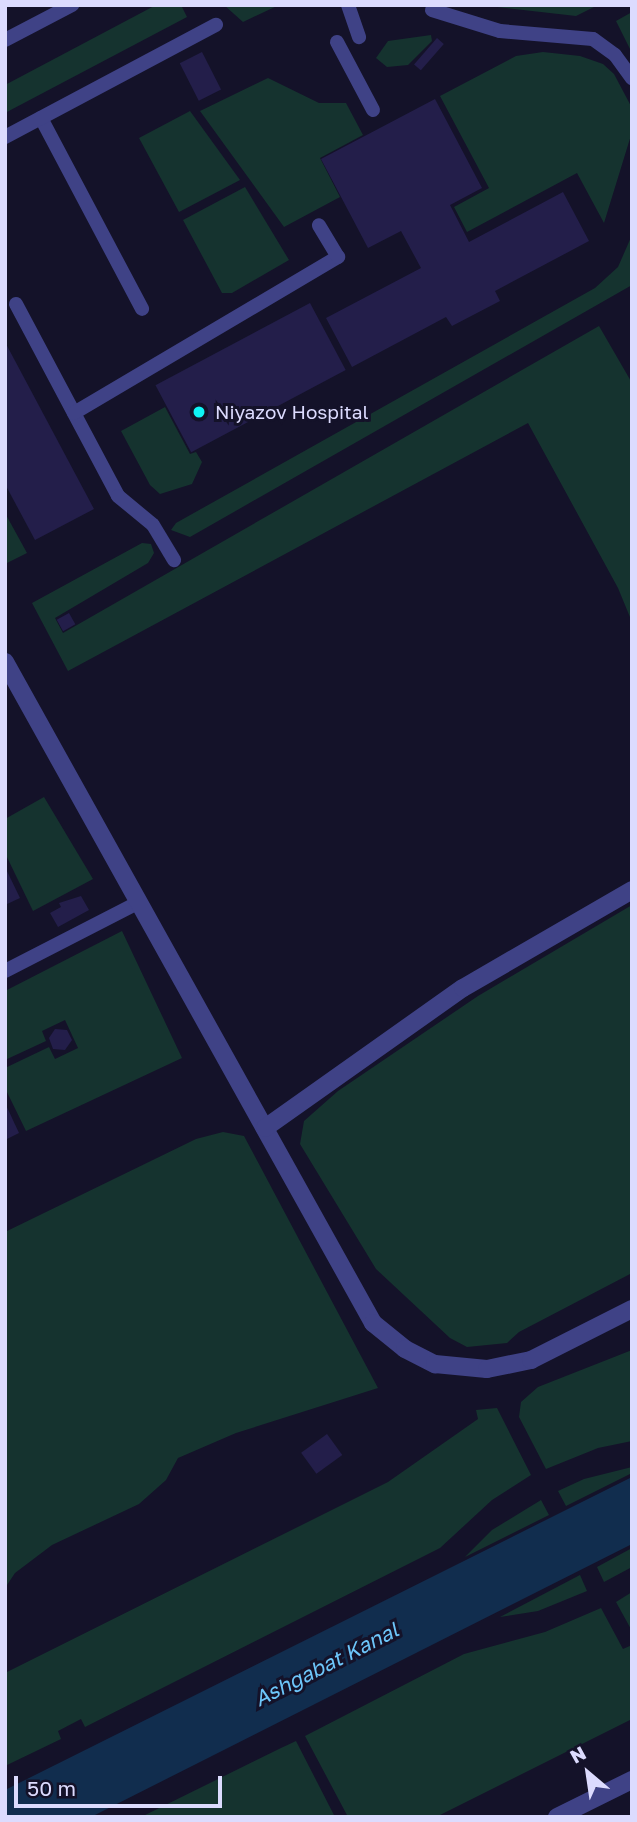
<!DOCTYPE html>
<html>
<head>
<meta charset="utf-8">
<style>
	body { margin:0 }
	#map { position:relative; width:637px; height:1822px; overflow:hidden; background:#141229; font-family:"Golos Text",sans-serif }
	div>[style] { position:absolute }
	.green>* { inset:0; background:#15332f }
	.water>* { inset:0; background:#112d4e }
	.building>* { inset:0; background:#231e4a; transform-origin:0 0 }
	.lane>* { height:14px; margin:-7px; padding:0 7px; transform-origin:7px; border-radius:7px; background:#3f4286 }
	.street>* { height:18px; margin:-9px; padding:0 9px; transform-origin:9px; border-radius:9px; background:#3f4286 }
	.dots>* { width:19px; height:19px; translate:-50% -50%; box-sizing:border-box; border:4px solid #141229; border-radius:50% }
	span { translate:-50% -50%; white-space:nowrap; text-align:center; line-height:1.15; -webkit-text-stroke:6px #141229; paint-order:stroke }
	.poi-label { font-size:19px; color:#dcdbfe }
	.left { translate:0 -50%; text-align:left }
	.water-label { font-size:21px; color:#6dc6fa; font-style:italic }
	.frame { position:absolute; inset:0; border:7px solid #dcdbfe; pointer-events:none }
	.north { position:absolute; left:553px; top:1738px; width:70px; height:70px; -webkit-text-stroke:5px #141229; paint-order:stroke; rotate:331deg; font-size:19px; font-weight:700; line-height:28px; text-align:center; color:#dcdbfe }
	.north::after { content:''; display:block; margin:auto; width:24px; height:32px; background:#dcdbfe; clip-path:polygon(50% 0,100% 100%,50% 72%,0 100%) }
	.scale { position:absolute; left:14px; top:1776px; width:208px; height:32px; box-sizing:border-box; border:4px solid #dcdbfe; border-top:0; padding-left:9px; font-size:21px; line-height:24px; white-space:nowrap; color:#dcdbfe; -webkit-text-stroke:5px #141229; paint-order:stroke }
</style>
</head>
<body>
<div id="map">
	<div class="green">
		<div style="clip-path:polygon(156px 5px,181px 5px,187px 17px,5px 113px,5px 85px)"></div>
		<div style="clip-path:polygon(224px 5px,279px 5px,243px 22px)"></div>
		<div style="clip-path:polygon(480px 5px,598px 5px,576px 16px)"></div>
		<div style="clip-path:polygon(632px 12px,632px 53px,616px 21px)"></div>
		<div style="clip-path:polygon(431px 35px,432px 41px,408px 65px,387px 67px,376px 58px,388px 41px)"></div>
		<div style="clip-path:polygon(543px 52px,580px 56px,603px 64px,614px 74px,632px 108px,632px 132px,604px 223px,577px 173px,467px 232px,454px 207px,489px 188px,440px 96px,516px 56px)"></div>
		<div style="clip-path:polygon(268px 78px,319px 103px,346px 103px,363px 135px,320px 158px,340px 197px,284px 227px,200px 111px)"></div>
		<div style="clip-path:polygon(190px 111px,240px 180px,179px 212px,139px 138px)"></div>
		<div style="clip-path:polygon(245px 187px,289px 260px,232px 293px,222px 293px,183px 220px)"></div>
		<div style="clip-path:polygon(632px 235px,632px 285px,190px 537px,171px 530px,176px 523px,595px 288px,618px 267px)"></div>
		<div style="clip-path:polygon(599px 326px,632px 383px,632px 622px,618px 588px,528px 423px,68px 671px,32px 603px,142px 543px,151px 544px,154px 553px,148px 563px,55px 618px,63px 633px)"></div>
		<div style="clip-path:polygon(165px 407px,190px 454px,196px 452px,202px 462px,192px 484px,160px 494px,150px 485px,121px 431px)"></div>
		<div style="clip-path:polygon(5px 513px,27px 553px,5px 564px)"></div>
		<div style="clip-path:polygon(44px 797px,93px 879px,33px 911px,5px 853px,5px 819px)"></div>
		<div style="clip-path:polygon(632px 905px,632px 1273px,519px 1332px,507px 1343px,467px 1347px,450px 1338px,376px 1269px,300px 1144px,304px 1121px,338px 1091px,478px 996px)"></div>
		<div style="clip-path:polygon(122px 931px,182px 1058px,26px 1131px,5px 1088px,5px 1068px,49px 1047px,55px 1059px,78px 1048px,65px 1020px,42px 1031px,46px 1041px,5px 1060px,5px 991px)"></div>
		<div style="clip-path:polygon(223px 1132px,244px 1136px,378px 1388px,236px 1433px,178px 1458px,166px 1480px,139px 1504px,52px 1545px,15px 1573px,5px 1588px,5px 1232px,196px 1139px)"></div>
		<div style="clip-path:polygon(632px 1350px,632px 1441px,598px 1448px,546px 1469px,519px 1417px,521px 1402px,538px 1387px)"></div>
		<div style="clip-path:polygon(497px 1408px,531px 1475px,492px 1500px,440px 1548px,85px 1727px,81px 1719px,58px 1731px,61px 1739px,5px 1766px,5px 1673px,388px 1482px,478px 1419px,476px 1410px)"></div>
		<div style="clip-path:polygon(632px 1467px,632px 1473px,566px 1506px,558px 1491px,584px 1479px)"></div>
		<div style="clip-path:polygon(541px 1500px,549px 1515px,465px 1557px,492px 1530px)"></div>
		<div style="clip-path:polygon(632px 1548px,632px 1567px,604px 1582px,597px 1567px)"></div>
		<div style="clip-path:polygon(580px 1575px,587px 1591px,538px 1611px,500px 1617px)"></div>
		<div style="clip-path:polygon(632px 1592px,632px 1631px,616px 1602px)"></div>
		<div style="clip-path:polygon(601px 1608px,623px 1649px,632px 1645px,632px 1719px,436px 1817px,348px 1817px,305px 1736px,464px 1654px,545px 1632px)"></div>
		<div style="clip-path:polygon(296px 1741px,335px 1817px,141px 1817px,281px 1748px)"></div>
	</div>
	<div class="water">
		<div style="clip-path:polygon(632px 1477px,632px 1544px,91px 1817px,5px 1817px,5px 1790px)"></div>
	</div>
	<div class="building">
		<div style="left:437px;top:38px;width:9px;height:35px;rotate:41deg"></div>
		<div style="left:202px;top:52px;width:42px;height:25px;rotate:63deg"></div>
		<div style="clip-path:polygon(435px 99px,482px 188px,450px 205px,469px 242px,563px 192px,589px 241px,495px 291px,500px 301px,452px 326px,446px 317px,352px 367px,326px 318px,421px 268px,401px 231px,368px 248px,321px 159px)"></div>
		<div style="left:310px;top:303px;width:76px;height:175px;rotate:62deg"></div>
		<div style="clip-path:polygon(5px 342px,94px 509px,35px 540px,5px 484px)"></div>
		<div style="left:69px;top:613px;width:13px;height:14px;rotate:61deg"></div>
		<div style="clip-path:polygon(5px 867px,20px 898px,5px 905px)"></div>
		<div style="clip-path:polygon(81px 896px,89px 910px,58px 927px,50px 913px,61px 907px,59px 903px)"></div>
		<div style="clip-path:polygon(55px 1029px,67px 1030px,72px 1040px,65px 1050px,53px 1049px,49px 1038px)"></div>
		<div style="clip-path:polygon(5px 1103px,19px 1133px,5px 1140px)"></div>
		<div style="left:327px;top:1434px;width:26px;height:32px;rotate:54deg"></div>
	</div>
	<div class="lane">
		<div style="left:348px;top:5px;width:34px;rotate:71deg"></div>
		<div style="left:432px;top:10px;width:71px;rotate:17.2deg"></div>
		<div style="left:500px;top:31px;width:93px;rotate:4.9deg"></div>
		<div style="left:593px;top:39px;width:27px;rotate:36deg"></div>
		<div style="left:615px;top:55px;width:29px;rotate:54deg"></div>
		<div style="left:5px;top:40px;width:76px;rotate:-27.6deg"></div>
		<div style="left:337px;top:42px;width:77px;rotate:62.1deg"></div>
		<div style="left:41px;top:118px;width:216px;rotate:62.1deg"></div>
		<div style="left:5px;top:137px;width:239px;rotate:-28deg"></div>
		<div style="left:16px;top:304px;width:217px;rotate:62deg"></div>
		<div style="left:118px;top:496px;width:45px;rotate:39.6deg"></div>
		<div style="left:153px;top:525px;width:41px;rotate:59deg"></div>
		<div style="left:74px;top:413px;width:307px;rotate:-30.6deg"></div>
		<div style="left:338px;top:257px;width:37px;rotate:-121deg"></div>
		<div style="left:5px;top:971px;width:151px;rotate:-27.2deg"></div>
	</div>
	<div class="street">
		<div style="left:5px;top:662px;width:757px;rotate:60.89deg"></div>
		<div style="left:373px;top:1323px;width:41px;rotate:39.1deg"></div>
		<div style="left:405px;top:1349px;width:34px;rotate:27deg"></div>
		<div style="left:435px;top:1364px;width:52px;rotate:5.5deg"></div>
		<div style="left:487px;top:1369px;width:45px;rotate:-11.6deg"></div>
		<div style="left:531px;top:1360px;width:113px;rotate:-26.8deg"></div>
		<div style="left:265px;top:1128px;width:242px;rotate:-35.3deg"></div>
		<div style="left:463px;top:988px;width:195px;rotate:-30.1deg"></div>
		<div style="left:557px;top:1817px;width:84px;rotate:-26.3deg"></div>
	</div>
	<div class="dots">
		<div style="left:199px;top:412px;background:#0ff4f6"></div>
	</div>
	<div class="poi-label">
		<span class="left" style="left:215px;top:412px">Niyazov Hospital</span>
	</div>
	<div class="water-label">
		<span style="left:326px;top:1664px;rotate:-27deg">Ashgabat Kanal</span>
	</div>
	<div class="frame"></div>
	<div class="north">N</div>
	<div class="scale">50 m</div>
</div>
</body>
</html>
